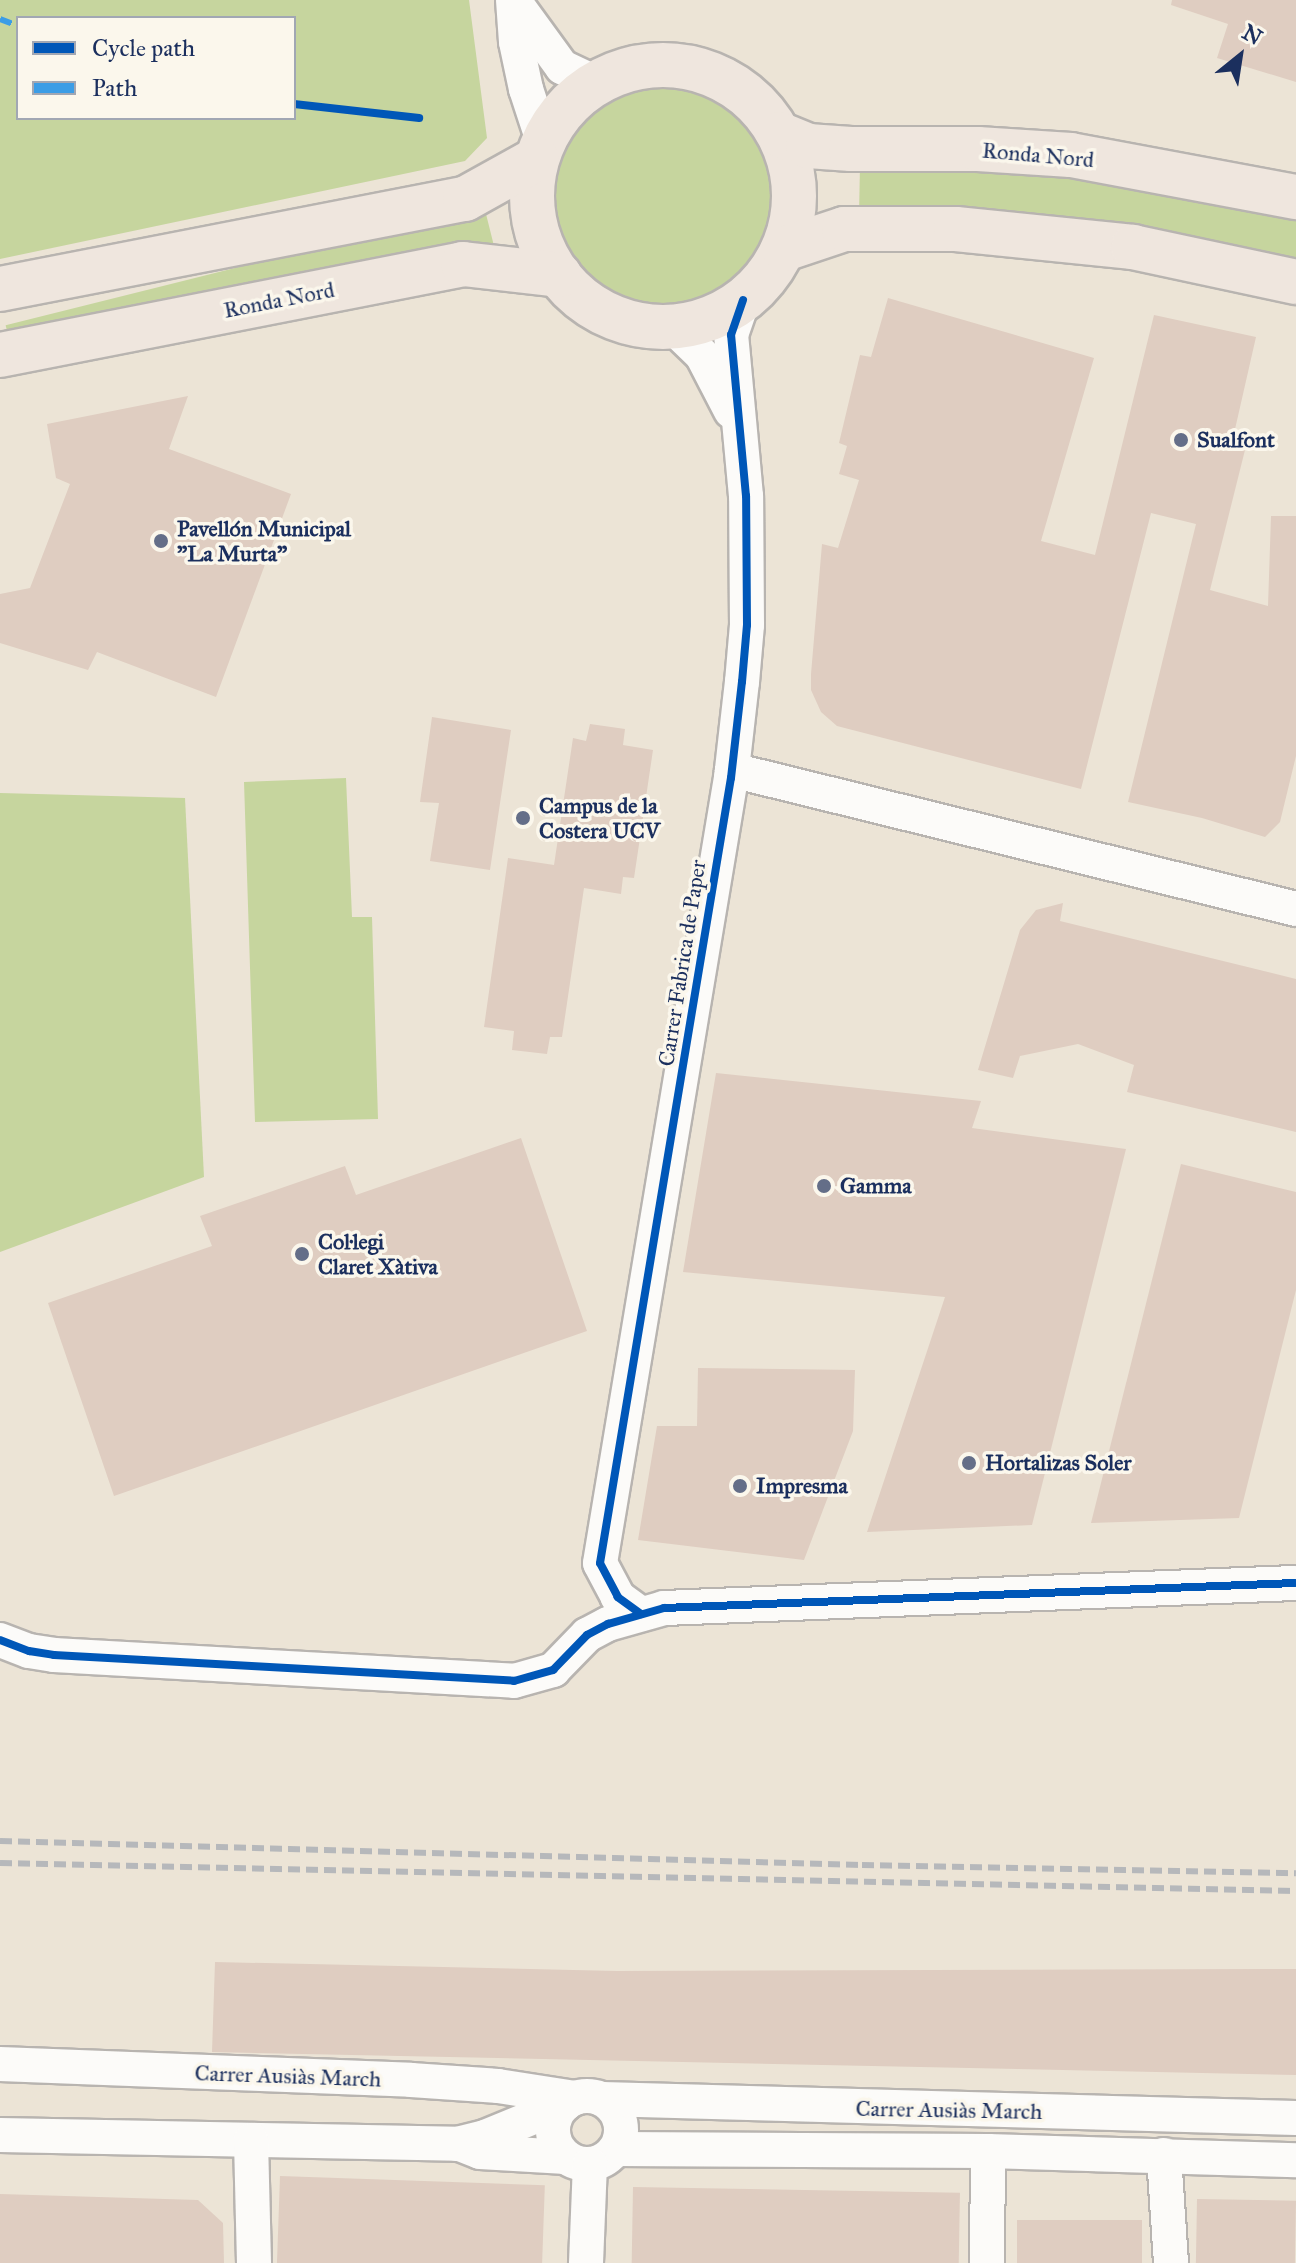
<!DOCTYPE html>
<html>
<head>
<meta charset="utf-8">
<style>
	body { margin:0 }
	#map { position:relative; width:1296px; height:2263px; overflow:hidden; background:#ece4d6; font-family:"IM FELL Great Primer",serif }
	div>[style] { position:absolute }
	.green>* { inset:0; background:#c6d59e; transform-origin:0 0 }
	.round { border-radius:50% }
	.building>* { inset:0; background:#dfcdc1; transform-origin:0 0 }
	.roads { filter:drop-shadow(2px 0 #b8b4b0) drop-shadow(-2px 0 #b8b4b0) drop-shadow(0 2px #b8b4b0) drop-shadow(0 -2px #b8b4b0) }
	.minor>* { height:34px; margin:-17px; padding:0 17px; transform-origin:17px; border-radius:17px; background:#fcfbf9 }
	.minor>.ring { margin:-17px; padding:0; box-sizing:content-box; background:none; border:34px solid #fcfbf9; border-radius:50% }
	.major>* { height:44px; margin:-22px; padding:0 22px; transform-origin:22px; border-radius:22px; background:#efe6de }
	.major>.ring { margin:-22px; padding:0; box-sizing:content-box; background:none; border:44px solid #efe6de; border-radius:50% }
	.rail>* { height:6px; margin-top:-3px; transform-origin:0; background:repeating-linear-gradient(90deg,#b6b8bb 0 12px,transparent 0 18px) }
	.quiet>* { height:6px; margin-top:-3px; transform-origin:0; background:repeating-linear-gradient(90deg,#3b9de6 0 12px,transparent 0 18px) }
	.cycleway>* { height:8px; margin:-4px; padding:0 4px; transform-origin:4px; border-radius:4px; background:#0057b8 }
	.dots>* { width:22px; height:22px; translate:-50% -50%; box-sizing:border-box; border:4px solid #fbf7ec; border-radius:50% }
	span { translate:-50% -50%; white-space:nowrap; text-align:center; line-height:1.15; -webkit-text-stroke:7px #fbf7ec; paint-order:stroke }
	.street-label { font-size:22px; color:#1b2f5e }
	.poi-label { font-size:22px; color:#1b2f5e; font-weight:700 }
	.left { translate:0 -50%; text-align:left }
	.legend { position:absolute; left:16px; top:16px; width:280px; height:104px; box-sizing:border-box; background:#fbf7ec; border:2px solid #a1a7b3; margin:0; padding:10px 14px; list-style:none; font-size:24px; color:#1b2f5e }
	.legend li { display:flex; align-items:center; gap:16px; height:40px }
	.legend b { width:40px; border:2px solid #a1a7b3 }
	.north { position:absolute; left:1200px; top:16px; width:80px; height:80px; -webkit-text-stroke:6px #fbf7ec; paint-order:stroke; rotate:30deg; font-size:22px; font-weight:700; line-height:32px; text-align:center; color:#1b2f5e }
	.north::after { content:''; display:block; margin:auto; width:28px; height:36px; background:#1b2f5e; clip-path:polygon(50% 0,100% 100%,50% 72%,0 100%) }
</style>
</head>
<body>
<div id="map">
	<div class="green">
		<div style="clip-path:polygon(evenodd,0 0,469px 0,487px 138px,465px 161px,0 259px,0 0,294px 18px,294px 118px,18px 118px,18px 18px,294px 18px)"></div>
		<div class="round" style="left:555px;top:86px;width:218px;height:218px"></div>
		<div style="clip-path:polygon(860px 166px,1053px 172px,1296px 214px,1296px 265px,859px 215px)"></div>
		<div style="left:484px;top:206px;width:42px;height:493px;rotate:76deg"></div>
		<div style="clip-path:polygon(346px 778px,352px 917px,372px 917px,378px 1119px,255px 1122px,244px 782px)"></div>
		<div style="clip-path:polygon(0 793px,185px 798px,204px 1177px,0 1252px)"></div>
	</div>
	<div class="building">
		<div style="clip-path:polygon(1172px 0,1296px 0,1296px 82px,1217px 58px,1228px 24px,1171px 5px)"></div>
		<div style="clip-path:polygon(888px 298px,1094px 358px,1041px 541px,1095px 555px,1154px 315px,1256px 337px,1233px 438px,1247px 442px,1210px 590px,1268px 606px,1271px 516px,1296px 516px,1296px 756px,1280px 822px,1265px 837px,1202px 818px,1128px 802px,1196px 524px,1151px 513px,1081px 789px,837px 726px,821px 712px,811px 690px,811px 674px,822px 544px,838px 548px,859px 480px,839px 474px,847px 446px,839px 443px,860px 355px,871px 357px)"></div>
		<div style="clip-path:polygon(188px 396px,169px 449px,291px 494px,216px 697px,97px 652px,88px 670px,0 643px,0 594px,30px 588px,70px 484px,56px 478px,47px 424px)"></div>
		<div style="clip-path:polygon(432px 717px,511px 730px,490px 870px,430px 861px,439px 803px,420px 802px)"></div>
		<div style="clip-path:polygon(590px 724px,625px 729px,623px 745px,653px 750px,634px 878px,623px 877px,621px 894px,584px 888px,562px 1037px,550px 1037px,547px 1054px,512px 1050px,514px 1031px,484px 1027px,508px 858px,554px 865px,573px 738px,586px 741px)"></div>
		<div style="clip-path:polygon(1063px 903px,1060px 921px,1296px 979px,1296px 1132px,1127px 1092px,1134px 1065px,1078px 1044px,1020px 1056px,1013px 1078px,978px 1070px,1020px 930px,1036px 910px)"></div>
		<div style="clip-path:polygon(716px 1073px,981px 1101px,972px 1128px,1126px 1149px,1032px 1525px,867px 1532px,945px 1297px,683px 1272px)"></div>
		<div style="clip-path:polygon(521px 1138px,587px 1331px,114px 1496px,48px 1303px,212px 1246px,200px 1216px,345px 1166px,356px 1195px)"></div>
		<div style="clip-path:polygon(1181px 1164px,1296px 1192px,1296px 1290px,1239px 1518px,1091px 1523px)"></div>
		<div style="clip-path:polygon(698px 1368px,855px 1370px,853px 1431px,804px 1560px,638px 1540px,657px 1426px,697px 1426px)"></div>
		<div style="clip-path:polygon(215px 1962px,617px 1971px,1296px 1969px,1296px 2075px,212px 2052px)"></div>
		<div style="left:280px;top:2176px;width:265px;height:87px;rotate:2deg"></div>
		<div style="left:633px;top:2187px;width:327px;height:76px;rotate:1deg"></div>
		<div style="clip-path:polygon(0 2194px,198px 2200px,223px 2223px,224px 2263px,0 2263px)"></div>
		<div style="left:1197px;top:2199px;width:99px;height:64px;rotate:1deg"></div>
		<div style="left:1017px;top:2220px;width:125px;height:43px"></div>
	</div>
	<div class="roads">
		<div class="minor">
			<div style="left:513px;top:0;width:42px;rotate:85.9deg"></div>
			<div style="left:516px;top:42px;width:48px;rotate:78deg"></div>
			<div style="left:526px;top:89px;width:55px;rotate:71.9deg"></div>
			<div style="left:514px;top:1px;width:82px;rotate:54deg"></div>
			<div style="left:562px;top:67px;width:38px;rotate:25deg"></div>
			<div style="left:673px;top:327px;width:40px;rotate:44deg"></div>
			<div style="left:702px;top:355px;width:63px;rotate:62.6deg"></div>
			<div style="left:732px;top:770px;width:581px;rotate:13.84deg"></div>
			<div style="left:641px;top:1614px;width:29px;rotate:-144deg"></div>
			<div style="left:618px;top:1597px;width:38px;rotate:-118deg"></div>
			<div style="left:600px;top:1563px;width:796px;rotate:-80.53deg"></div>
			<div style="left:731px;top:778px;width:97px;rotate:-83.5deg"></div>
			<div style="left:742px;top:682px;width:57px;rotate:-85deg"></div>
			<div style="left:747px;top:625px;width:129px;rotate:-90.4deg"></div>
			<div style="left:746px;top:496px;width:162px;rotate:-95.3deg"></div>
			<div style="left:731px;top:335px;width:37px;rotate:-71deg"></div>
			<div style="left:0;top:1640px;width:31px;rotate:21deg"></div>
			<div style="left:29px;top:1651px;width:25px;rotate:9deg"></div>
			<div style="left:54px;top:1655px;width:461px;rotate:3.2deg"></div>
			<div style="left:514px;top:1681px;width:41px;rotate:-15.8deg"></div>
			<div style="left:553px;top:1670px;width:49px;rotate:-45.8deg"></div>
			<div style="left:587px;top:1635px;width:24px;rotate:-28deg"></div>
			<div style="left:608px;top:1624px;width:58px;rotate:-15.9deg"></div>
			<div style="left:664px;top:1608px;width:632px;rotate:-2.27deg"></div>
			<div style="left:0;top:2064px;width:411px;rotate:2.2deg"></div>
			<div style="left:411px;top:2080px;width:87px;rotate:3.9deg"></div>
			<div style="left:498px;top:2086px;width:78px;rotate:8.9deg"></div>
			<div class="ring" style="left:553px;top:2096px;width:34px;height:34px"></div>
			<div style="left:602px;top:2099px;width:694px;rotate:1.57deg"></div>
			<div style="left:0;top:2135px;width:457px;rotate:1.1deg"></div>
			<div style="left:457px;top:2144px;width:29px;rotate:-14deg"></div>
			<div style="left:485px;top:2137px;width:87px;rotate:-22.4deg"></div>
			<div style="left:251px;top:2140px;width:123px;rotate:88.6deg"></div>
			<div style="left:462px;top:2145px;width:19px;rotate:21deg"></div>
			<div style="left:480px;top:2152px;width:86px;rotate:3.3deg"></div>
			<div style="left:616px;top:2149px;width:372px;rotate:0.3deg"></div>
			<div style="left:988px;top:2151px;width:308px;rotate:1.7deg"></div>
			<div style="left:1164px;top:2155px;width:108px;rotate:86.3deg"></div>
			<div style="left:586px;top:2263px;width:99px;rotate:-87.7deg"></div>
			<div style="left:987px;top:2263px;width:112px;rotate:-89.5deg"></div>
		</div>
		<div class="major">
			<div class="ring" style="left:532px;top:65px;width:218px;height:218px"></div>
			<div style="left:779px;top:134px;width:31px;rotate:22deg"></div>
			<div style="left:808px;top:146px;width:43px;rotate:4deg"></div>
			<div style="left:851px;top:149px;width:127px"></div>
			<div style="left:978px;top:149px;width:93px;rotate:3.7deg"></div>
			<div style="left:1071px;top:155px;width:229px;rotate:10.6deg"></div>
			<div style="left:784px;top:249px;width:63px;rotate:-18.4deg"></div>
			<div style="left:844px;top:229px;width:112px"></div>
			<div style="left:956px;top:229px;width:178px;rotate:5.8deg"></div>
			<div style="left:1133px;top:247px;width:167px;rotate:12.1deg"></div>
			<div style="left:0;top:289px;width:474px;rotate:-11deg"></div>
			<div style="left:465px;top:199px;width:82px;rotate:-29.1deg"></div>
			<div style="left:0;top:355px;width:472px;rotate:-11.1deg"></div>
			<div style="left:463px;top:264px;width:97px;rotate:6.5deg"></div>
		</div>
	</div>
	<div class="rail">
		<div style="left:0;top:1841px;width:862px;rotate:1.59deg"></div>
		<div style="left:862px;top:1865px;width:434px;rotate:1.1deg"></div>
		<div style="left:0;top:1863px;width:1296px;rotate:1.24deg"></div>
	</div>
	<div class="quiet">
		<div style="left:0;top:19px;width:19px;rotate:21deg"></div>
	</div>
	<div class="cycleway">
		<div style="left:294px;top:104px;width:126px;rotate:6.4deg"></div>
		<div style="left:641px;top:1614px;width:29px;rotate:-144deg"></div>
		<div style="left:618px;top:1597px;width:38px;rotate:-118deg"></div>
		<div style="left:600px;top:1563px;width:796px;rotate:-80.53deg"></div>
		<div style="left:731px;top:778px;width:97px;rotate:-83.5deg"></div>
		<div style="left:742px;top:682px;width:57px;rotate:-85deg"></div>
		<div style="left:747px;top:625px;width:129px;rotate:-90.4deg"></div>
		<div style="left:746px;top:496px;width:162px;rotate:-95.3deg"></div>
		<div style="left:731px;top:335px;width:37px;rotate:-71deg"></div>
		<div style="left:0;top:1640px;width:31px;rotate:21deg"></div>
		<div style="left:29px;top:1651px;width:25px;rotate:9deg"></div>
		<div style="left:54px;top:1655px;width:461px;rotate:3.2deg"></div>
		<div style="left:514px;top:1681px;width:41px;rotate:-15.8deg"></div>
		<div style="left:553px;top:1670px;width:49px;rotate:-45.8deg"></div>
		<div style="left:587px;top:1635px;width:24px;rotate:-28deg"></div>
		<div style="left:608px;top:1624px;width:58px;rotate:-15.9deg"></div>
		<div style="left:664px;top:1608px;width:632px;rotate:-2.27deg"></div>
	</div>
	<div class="dots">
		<div style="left:1181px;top:440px;background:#646e88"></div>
		<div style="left:161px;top:541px;background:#646e88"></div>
		<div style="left:523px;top:818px;background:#646e88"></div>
		<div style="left:824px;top:1186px;background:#646e88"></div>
		<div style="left:302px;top:1254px;background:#646e88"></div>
		<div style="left:969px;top:1463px;background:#646e88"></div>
		<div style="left:740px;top:1486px;background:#646e88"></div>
	</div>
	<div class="street-label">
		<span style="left:1038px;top:155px;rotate:5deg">Ronda Nord</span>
		<span style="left:279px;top:300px;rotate:-11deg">Ronda Nord</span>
		<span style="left:682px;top:963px;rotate:-81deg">Carrer Fabrica de Paper</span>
		<span style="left:288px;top:2076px;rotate:2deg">Carrer Ausiàs March</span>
		<span style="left:949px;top:2110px;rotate:1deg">Carrer Ausiàs March</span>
	</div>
	<div class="poi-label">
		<span class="left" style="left:1197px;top:440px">Sualfont</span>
		<span class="left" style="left:177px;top:541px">Pavellón Municipal<br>"La Murta"</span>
		<span class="left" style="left:539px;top:818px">Campus de la<br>Costera UCV</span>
		<span class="left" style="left:840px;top:1186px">Gamma</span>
		<span class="left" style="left:318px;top:1254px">Col·legi<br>Claret Xàtiva</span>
		<span class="left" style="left:985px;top:1463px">Hortalizas Soler</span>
		<span class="left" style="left:756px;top:1486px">Impresma</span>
	</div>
	<ul class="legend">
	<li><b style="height:10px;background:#0057b8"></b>Cycle path</li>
	<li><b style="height:10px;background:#3b9de6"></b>Path</li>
	</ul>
	<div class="north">N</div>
</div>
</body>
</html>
